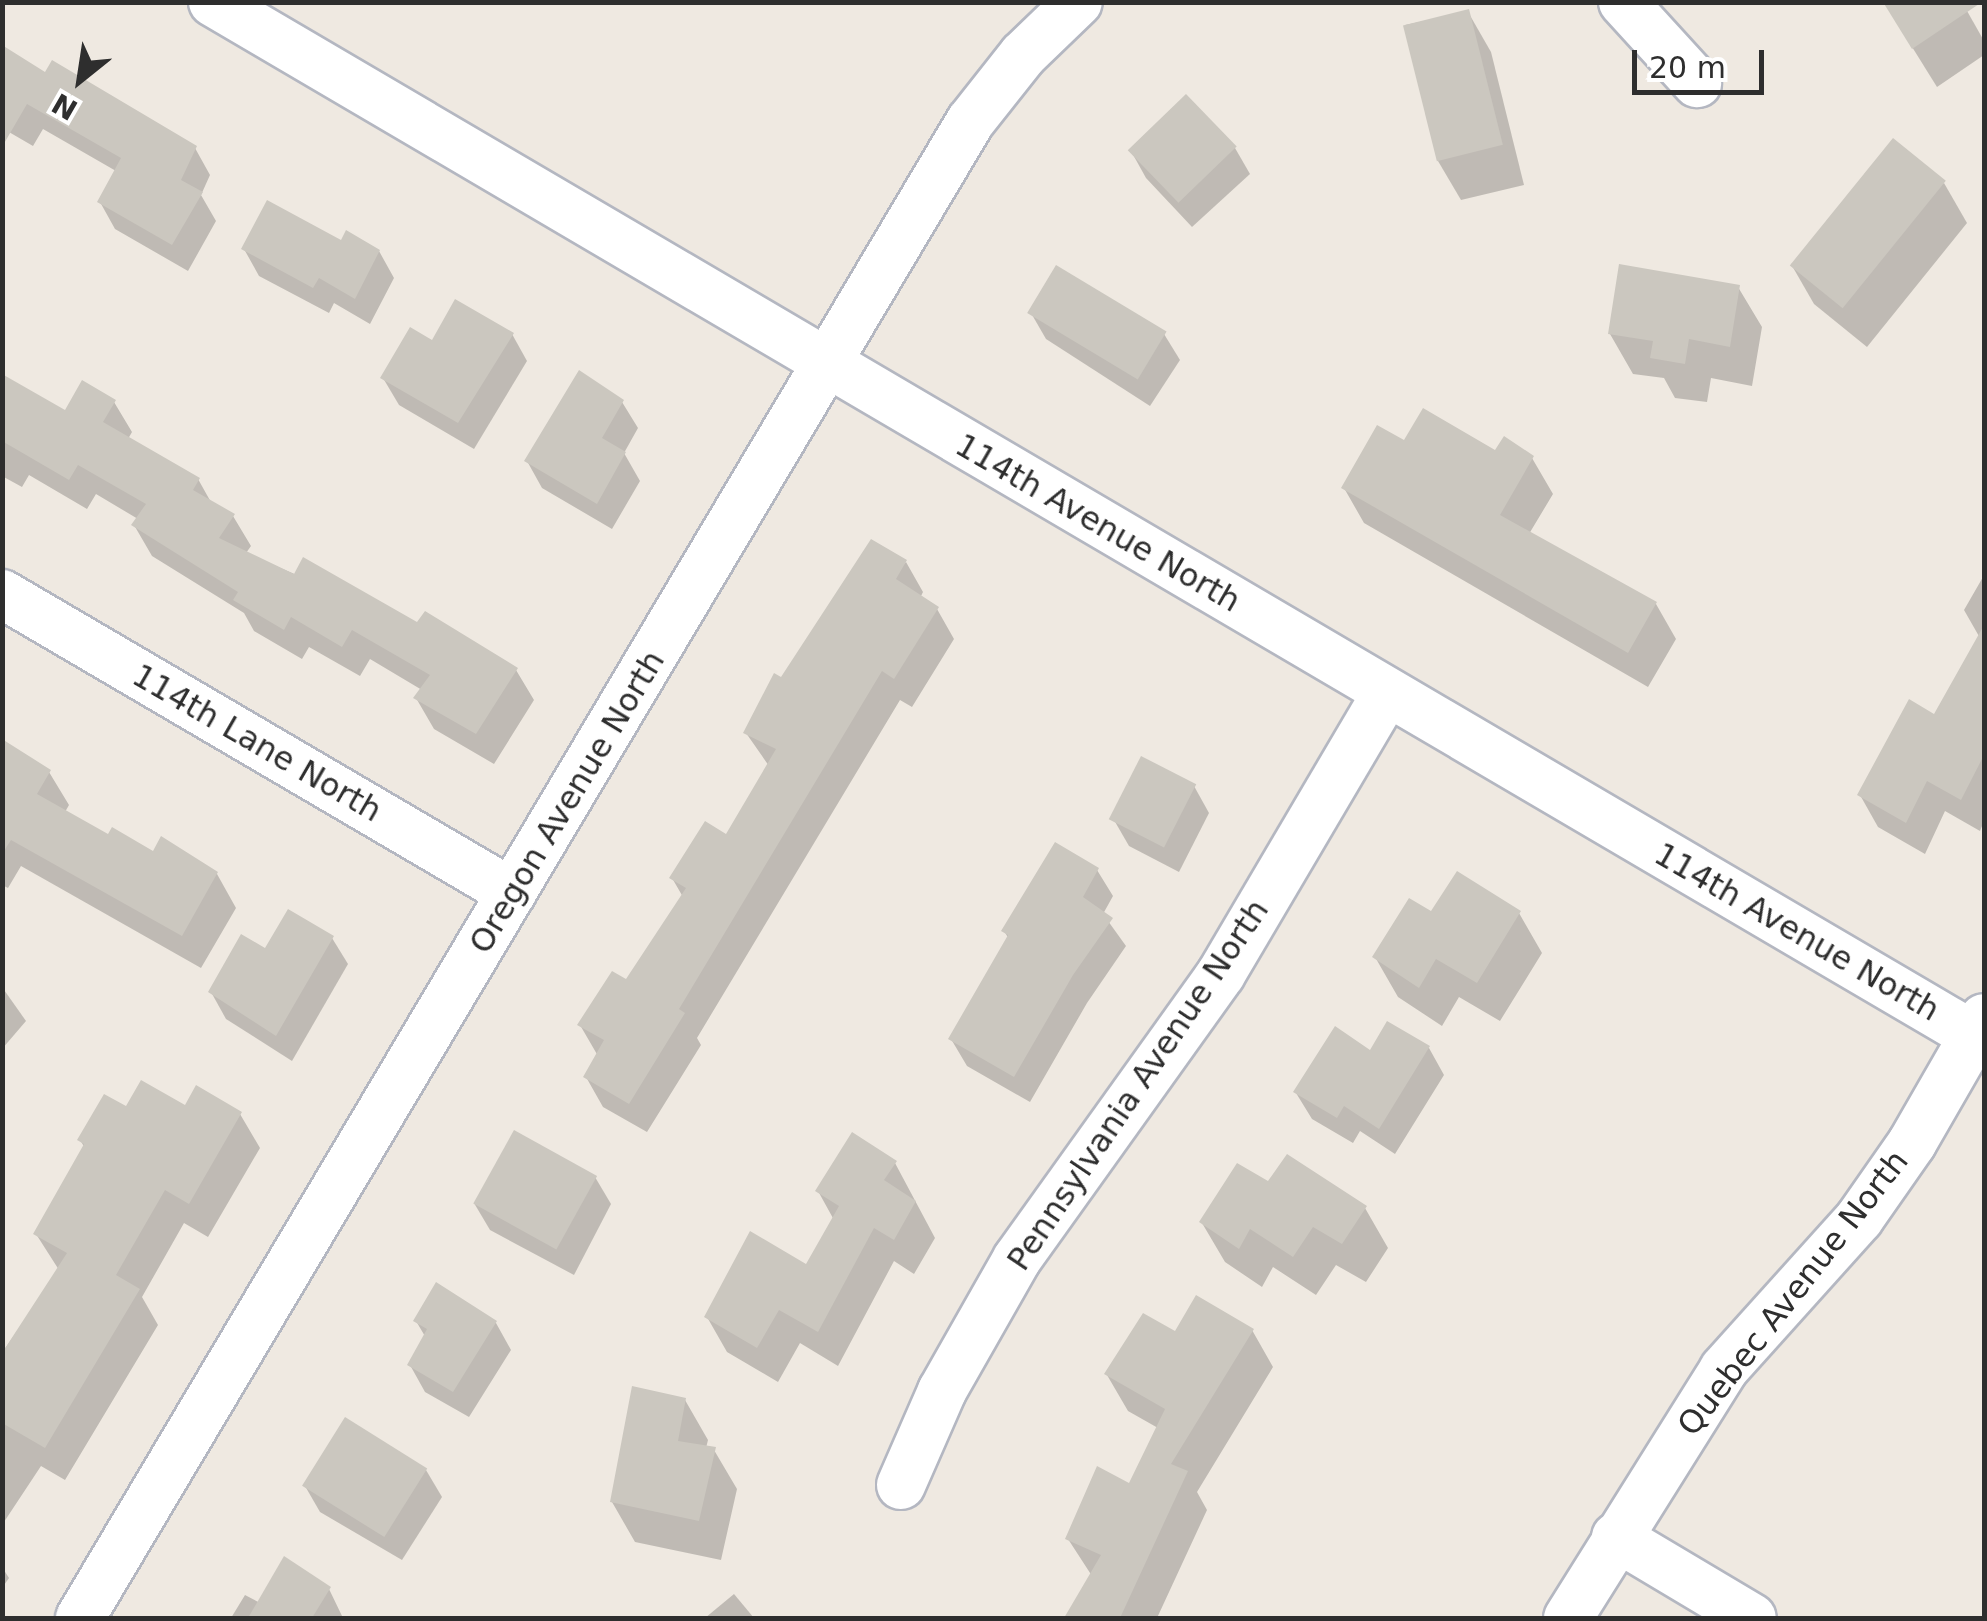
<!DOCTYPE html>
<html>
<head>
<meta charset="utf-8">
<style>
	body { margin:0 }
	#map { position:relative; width:1987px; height:1621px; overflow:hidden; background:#efe9e1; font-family:"DejaVu Sans",sans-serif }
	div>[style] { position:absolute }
	.shadow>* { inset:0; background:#0003 }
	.building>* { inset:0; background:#cbc7bf; transform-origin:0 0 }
	.roads { filter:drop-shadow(2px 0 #b4b7c1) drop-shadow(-2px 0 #b4b7c1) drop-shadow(0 2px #b4b7c1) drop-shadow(0 -2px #b4b7c1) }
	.street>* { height:48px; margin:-24px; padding:0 24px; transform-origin:24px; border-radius:24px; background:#fff }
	span { translate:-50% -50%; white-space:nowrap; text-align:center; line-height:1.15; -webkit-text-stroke:9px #fff; paint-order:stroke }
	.street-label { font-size:32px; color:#2e2e2e }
	.frame { position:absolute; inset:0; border:5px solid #2e2e2e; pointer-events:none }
	.north { position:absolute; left:30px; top:30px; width:100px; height:100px; -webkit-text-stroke:8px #fff; paint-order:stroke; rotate:210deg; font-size:28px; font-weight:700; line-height:40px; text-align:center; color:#2e2e2e }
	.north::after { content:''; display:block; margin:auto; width:35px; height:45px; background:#2e2e2e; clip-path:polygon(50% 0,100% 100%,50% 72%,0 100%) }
	.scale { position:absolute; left:1632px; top:50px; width:132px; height:45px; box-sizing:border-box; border:5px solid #2e2e2e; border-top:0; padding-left:12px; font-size:30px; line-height:35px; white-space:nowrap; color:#2e2e2e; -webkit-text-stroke:8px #fff; paint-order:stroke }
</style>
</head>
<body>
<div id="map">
	<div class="shadow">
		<div style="clip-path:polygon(1884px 2px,1962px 2px,1984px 41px,1984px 55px,1937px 87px)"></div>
		<div style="clip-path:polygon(1468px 12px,1491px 52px,1524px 185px,1461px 200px,1438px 161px,1405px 25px)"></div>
		<div style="clip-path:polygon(46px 76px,195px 148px,210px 175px,201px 195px,216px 221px,188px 271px,115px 229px,100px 202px,116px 171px,43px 129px,33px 146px,2px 128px)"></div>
		<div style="clip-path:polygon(1235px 148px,1250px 174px,1192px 227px,1146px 178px,1131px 151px)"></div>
		<div style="clip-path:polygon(1944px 183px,1967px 223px,1867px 347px,1814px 304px,1791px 264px)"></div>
		<div style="clip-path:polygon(342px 243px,379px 251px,394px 278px,370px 324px,334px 303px,329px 313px,259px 276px,244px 249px)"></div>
		<div style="clip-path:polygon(1738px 287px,1762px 327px,1752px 386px,1711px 378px,1707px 402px,1675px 398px,1664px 378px,1633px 374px,1610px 334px)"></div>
		<div style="clip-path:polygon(1031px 313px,1164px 334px,1180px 360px,1150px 406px,1046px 339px)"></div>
		<div style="clip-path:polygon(512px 334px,527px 361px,474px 449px,399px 405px,383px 378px,433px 343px)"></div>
		<div style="clip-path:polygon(2px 377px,66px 413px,114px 402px,132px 432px,128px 439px,198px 479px,212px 504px,233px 516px,251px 546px,246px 553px,516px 670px,534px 700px,494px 764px,434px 729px,416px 698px,422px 690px,370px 659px,360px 676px,309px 647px,302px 659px,254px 631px,244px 613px,152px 556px,134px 525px,138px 519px,96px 494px,87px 509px,29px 475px,22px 487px,2px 476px)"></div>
		<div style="clip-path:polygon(622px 402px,638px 428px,624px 453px,640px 481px,612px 529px,542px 488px,527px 461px)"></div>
		<div style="clip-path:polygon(1496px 454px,1532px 458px,1553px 494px,1529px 534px,1656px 604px,1676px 639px,1648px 687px,1364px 523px,1344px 488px)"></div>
		<div style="clip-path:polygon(906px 562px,923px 592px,920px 598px,937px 609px,954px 639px,912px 707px,900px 700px,697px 1038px,701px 1045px,647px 1132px,603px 1107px,586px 1077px,598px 1056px,580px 1025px,627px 982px,683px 897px,672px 878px,727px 838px,769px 766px,746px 733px,782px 680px)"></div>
		<div style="clip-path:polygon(1983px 577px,1984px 821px,1980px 831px,1945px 811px,1925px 854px,1878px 827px,1860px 795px,1935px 717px,1980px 638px,1964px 610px)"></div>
		<div style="clip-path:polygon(2px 742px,49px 772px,69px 805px,65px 812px,109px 837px,217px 874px,236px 908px,201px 968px,21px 866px,8px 888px,2px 885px)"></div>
		<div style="clip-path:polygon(1194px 786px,1209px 813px,1179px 872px,1129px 846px,1114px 820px)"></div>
		<div style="clip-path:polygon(1097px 870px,1113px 896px,1103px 914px,1126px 946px,1087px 1003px,1030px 1102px,967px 1066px,951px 1039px,1009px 939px,1004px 931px)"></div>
		<div style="clip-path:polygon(1519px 913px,1542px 953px,1500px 1021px,1459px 997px,1442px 1026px,1398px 997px,1375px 957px,1432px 914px)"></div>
		<div style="clip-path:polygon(332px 938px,348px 964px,292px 1061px,226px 1019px,211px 992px,266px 952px)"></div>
		<div style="clip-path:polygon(2px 987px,26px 1021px,2px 1049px)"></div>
		<div style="clip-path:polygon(1429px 1048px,1444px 1075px,1395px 1154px,1360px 1131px,1353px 1143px,1312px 1119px,1296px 1093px,1371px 1053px)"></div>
		<div style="clip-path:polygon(186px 1108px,240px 1114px,260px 1148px,208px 1237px,184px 1223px,142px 1297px,158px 1325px,65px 1480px,41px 1466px,2px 1525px,2px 1353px,59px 1270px,36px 1234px,85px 1148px,80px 1140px,126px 1110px)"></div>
		<div style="clip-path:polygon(895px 1163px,935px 1238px,914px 1274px,894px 1261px,838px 1366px,800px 1343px,778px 1382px,727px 1352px,707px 1317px,807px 1267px,834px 1220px,818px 1191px)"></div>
		<div style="clip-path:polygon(595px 1177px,611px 1204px,574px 1275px,490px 1230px,474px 1203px)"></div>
		<div style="clip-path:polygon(1269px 1185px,1365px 1208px,1388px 1248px,1366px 1282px,1336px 1265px,1316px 1295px,1273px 1267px,1262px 1287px,1225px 1262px,1202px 1223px)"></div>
		<div style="clip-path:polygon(416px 1321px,496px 1323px,511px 1350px,469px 1417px,425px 1392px,410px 1365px,426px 1338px)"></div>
		<div style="clip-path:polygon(1252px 1330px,1273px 1367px,1197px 1492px,1207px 1510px,1157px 1618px,1067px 1618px,1092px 1576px,1068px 1539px,1131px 1486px,1158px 1428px,1128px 1411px,1107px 1375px,1176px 1335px)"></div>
		<div style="clip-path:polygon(685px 1400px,708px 1440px,706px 1448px,714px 1450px,737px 1489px,721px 1560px,635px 1542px,612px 1502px)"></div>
		<div style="clip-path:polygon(426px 1470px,442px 1497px,402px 1560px,320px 1512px,305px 1486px)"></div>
		<div style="clip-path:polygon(2px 1567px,9px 1578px,2px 1588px)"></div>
		<div style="clip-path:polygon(329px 1589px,343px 1618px,231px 1618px,245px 1595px,260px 1603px)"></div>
		<div style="clip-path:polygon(734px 1594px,754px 1618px,705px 1618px)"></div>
	</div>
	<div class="building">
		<div style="clip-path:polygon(1883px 2px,1982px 2px,1912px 49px)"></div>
		<div style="left:1469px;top:9px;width:140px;height:68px;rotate:76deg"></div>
		<div style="clip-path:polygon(2px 45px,45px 72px,52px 60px,197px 146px,181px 180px,203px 192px,172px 245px,97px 202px,121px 158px,27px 104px,2px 147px)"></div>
		<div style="left:1186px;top:94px;width:73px;height:81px;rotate:46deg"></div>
		<div style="left:1893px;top:138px;width:68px;height:164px;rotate:39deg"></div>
		<div style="clip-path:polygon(267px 200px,341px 240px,346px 230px,380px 250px,355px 299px,319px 278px,313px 288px,241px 249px)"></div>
		<div style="clip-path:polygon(1619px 264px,1740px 285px,1730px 347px,1689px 339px,1685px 364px,1650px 358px,1653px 341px,1608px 334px)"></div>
		<div style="left:1056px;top:265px;width:129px;height:56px;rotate:31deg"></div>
		<div style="clip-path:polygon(455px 299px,514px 333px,458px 423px,380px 378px,410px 327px,432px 340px)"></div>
		<div style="clip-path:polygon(579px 370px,624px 400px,602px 438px,626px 452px,597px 504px,524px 461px)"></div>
		<div style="clip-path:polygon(2px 374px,65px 410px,82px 380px,116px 400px,103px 422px,200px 478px,193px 490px,235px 514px,219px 538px,294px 574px,303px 557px,417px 622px,425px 611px,518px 668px,476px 734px,413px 698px,430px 675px,352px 630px,342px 647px,291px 617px,284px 630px,233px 600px,238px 592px,131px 525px,146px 504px,78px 465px,69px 480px,2px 441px)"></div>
		<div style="clip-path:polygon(1423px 408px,1495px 450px,1504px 436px,1534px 456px,1500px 515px,1657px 602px,1628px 653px,1341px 488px,1377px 425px,1404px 440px)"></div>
		<div style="clip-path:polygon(871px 539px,907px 560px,896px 579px,939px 607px,894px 679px,882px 671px,679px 1009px,685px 1013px,629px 1104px,583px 1077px,604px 1040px,577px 1025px,612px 971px,626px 979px,686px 888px,669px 878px,705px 821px,726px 834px,776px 749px,743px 733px,774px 673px,781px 677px)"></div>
		<div style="clip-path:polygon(1984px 625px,1984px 755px,1961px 800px,1927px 781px,1906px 823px,1857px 795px,1909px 699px,1934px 714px)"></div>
		<div style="clip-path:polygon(2px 739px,51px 770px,37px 794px,108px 834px,112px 827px,153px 851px,161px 836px,218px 872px,182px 936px,11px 840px,2px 854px)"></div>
		<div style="left:1141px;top:756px;width:62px;height:71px;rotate:27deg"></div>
		<div style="clip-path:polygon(1055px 842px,1099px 868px,1083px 897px,1113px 918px,1073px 975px,1014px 1077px,948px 1039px,1008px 935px,1001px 931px)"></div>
		<div style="clip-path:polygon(1457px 871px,1521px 911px,1477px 983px,1436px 959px,1419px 988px,1372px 957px,1409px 898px,1431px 911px)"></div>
		<div style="clip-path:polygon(288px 909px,334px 936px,276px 1036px,208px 992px,241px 934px,265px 948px)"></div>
		<div style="clip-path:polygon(1387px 1021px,1430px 1046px,1379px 1129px,1344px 1106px,1337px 1118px,1293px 1092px,1335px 1026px,1370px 1050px)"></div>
		<div style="clip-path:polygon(141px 1080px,185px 1105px,196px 1085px,242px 1112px,189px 1204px,165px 1190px,116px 1275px,140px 1289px,45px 1448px,2px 1423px,2px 1353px,67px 1253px,33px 1234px,84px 1144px,77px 1140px,104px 1094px,126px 1106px)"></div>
		<div style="left:514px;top:1130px;width:95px;height:84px;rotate:29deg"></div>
		<div style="clip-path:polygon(852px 1132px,897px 1161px,884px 1180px,916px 1201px,894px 1240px,874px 1228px,818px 1332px,779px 1310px,757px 1348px,704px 1317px,750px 1231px,806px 1264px,839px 1206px,815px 1191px)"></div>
		<div style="clip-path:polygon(1287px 1154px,1367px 1206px,1342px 1244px,1313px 1227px,1293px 1257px,1250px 1229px,1239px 1249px,1199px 1222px,1237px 1163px,1268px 1181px)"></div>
		<div style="clip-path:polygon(436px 1282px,497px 1321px,453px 1392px,407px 1365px,427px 1329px,413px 1321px)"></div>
		<div style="clip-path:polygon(1196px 1295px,1254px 1329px,1171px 1464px,1188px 1471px,1120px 1618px,1064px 1618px,1101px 1555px,1065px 1539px,1097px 1466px,1129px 1483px,1165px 1409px,1104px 1374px,1143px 1313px,1175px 1331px)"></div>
		<div style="clip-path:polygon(632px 1386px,686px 1398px,678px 1441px,716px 1447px,699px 1521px,610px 1502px)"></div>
		<div style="left:345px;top:1417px;width:97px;height:81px;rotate:32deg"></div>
		<div style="clip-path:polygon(284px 1556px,331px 1587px,312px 1618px,248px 1618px)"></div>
	</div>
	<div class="roads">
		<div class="street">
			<div style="left:213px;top:2px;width:2054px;rotate:30.42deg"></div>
			<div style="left:1623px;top:2px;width:110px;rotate:47.6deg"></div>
			<div style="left:2px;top:594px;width:591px;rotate:30.38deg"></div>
			<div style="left:901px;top:1485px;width:103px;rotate:-66.4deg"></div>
			<div style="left:942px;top:1391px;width:152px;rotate:-60.4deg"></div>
			<div style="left:1017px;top:1259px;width:350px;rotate:-54.4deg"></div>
			<div style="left:1221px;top:974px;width:327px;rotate:-59.5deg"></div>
			<div style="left:1616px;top:1537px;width:158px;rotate:30.8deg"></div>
			<div style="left:80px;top:1618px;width:1741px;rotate:-59.25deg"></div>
			<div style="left:970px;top:122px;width:85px;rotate:-51.7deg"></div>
			<div style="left:1023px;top:55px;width:76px;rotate:-43.9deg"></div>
			<div style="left:1568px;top:1618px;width:294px;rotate:-57.9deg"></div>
			<div style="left:1724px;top:1369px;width:202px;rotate:-48deg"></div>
			<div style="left:1859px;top:1219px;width:93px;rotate:-55.1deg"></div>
			<div style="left:1912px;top:1143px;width:144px;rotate:-60.1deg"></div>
		</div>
	</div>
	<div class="street-label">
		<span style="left:1098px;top:523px;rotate:30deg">114th Avenue North</span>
		<span style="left:257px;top:743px;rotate:30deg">114th Lane North</span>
		<span style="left:567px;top:802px;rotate:-59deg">Oregon Avenue North</span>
		<span style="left:1797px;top:932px;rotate:30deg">114th Avenue North</span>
		<span style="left:1138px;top:1085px;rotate:-56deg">Pennsylvania Avenue North</span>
		<span style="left:1793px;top:1293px;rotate:-52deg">Quebec Avenue North</span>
	</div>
	<div class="frame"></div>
	<div class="north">N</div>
	<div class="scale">20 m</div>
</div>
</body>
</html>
